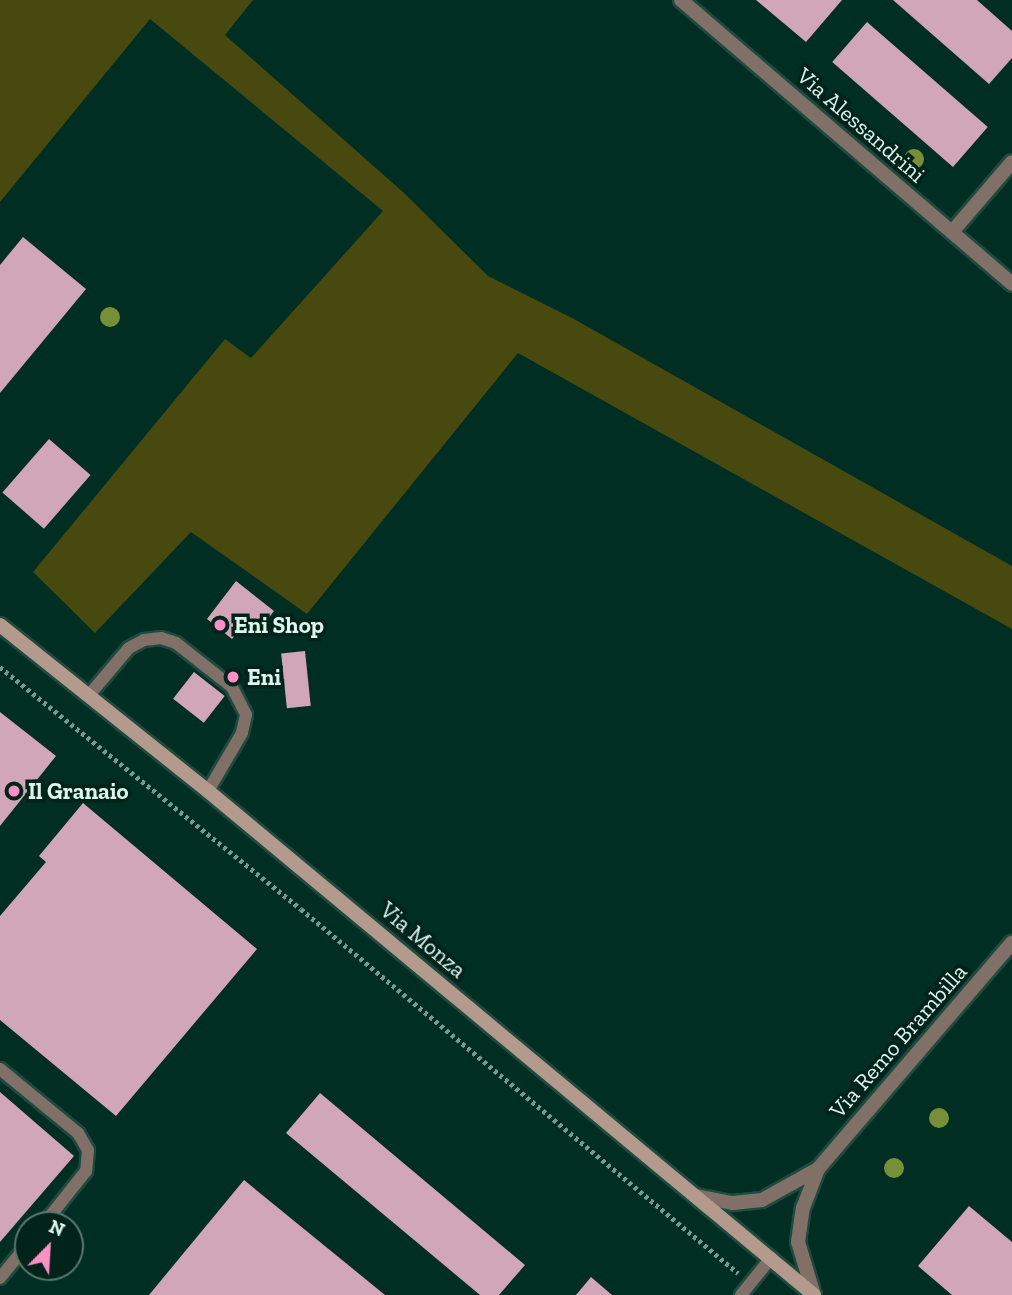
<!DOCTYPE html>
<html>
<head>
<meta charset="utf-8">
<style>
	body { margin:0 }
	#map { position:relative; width:1012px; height:1295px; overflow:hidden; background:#002e23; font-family:"Zilla Slab",serif }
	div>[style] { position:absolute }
	.green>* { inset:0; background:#47490f }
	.building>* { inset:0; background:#d0a6b8; transform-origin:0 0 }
	.path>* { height:4.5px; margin-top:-2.25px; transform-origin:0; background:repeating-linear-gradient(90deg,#78998f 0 3.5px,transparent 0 7px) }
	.roads { filter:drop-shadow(2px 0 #1f4a3f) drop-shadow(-2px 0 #1f4a3f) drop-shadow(0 2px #1f4a3f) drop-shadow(0 -2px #1f4a3f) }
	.service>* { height:12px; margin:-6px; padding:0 6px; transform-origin:6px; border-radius:6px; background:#807067 }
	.minor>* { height:14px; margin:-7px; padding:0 7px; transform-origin:7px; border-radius:7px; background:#807067 }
	.secondary>* { height:14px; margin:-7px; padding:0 7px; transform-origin:7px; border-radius:7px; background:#b49a8c }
	.trees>* { width:20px; height:20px; margin:-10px; border-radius:50%; background:#788f3a }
	.dots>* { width:19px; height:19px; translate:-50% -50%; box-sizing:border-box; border:4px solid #01231a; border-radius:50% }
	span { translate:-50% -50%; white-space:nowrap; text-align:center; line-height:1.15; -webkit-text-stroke:7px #01231a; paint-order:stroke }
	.street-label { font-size:23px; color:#def5ec }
	.poi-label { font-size:23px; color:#def5ec; font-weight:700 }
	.left { translate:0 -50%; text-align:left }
	.north { position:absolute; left:14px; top:1211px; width:70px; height:70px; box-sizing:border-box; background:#01231a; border:2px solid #59776e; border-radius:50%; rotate:24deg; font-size:19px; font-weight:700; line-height:28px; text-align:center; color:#def5ec }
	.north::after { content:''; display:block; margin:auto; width:24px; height:32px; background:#fc8fc3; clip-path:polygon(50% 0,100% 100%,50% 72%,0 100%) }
</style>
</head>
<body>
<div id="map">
	<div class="green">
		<div style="clip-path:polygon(0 0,253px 0,225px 35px,403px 192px,488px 276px,574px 319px,1012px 566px,1012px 629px,518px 353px,307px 614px,191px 532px,95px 633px,33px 572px,225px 339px,251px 358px,383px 211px,150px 19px,0 202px)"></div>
	</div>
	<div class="building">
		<div style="clip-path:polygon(756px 0,842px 0,806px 42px)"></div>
		<div style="clip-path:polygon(893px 0,977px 0,1012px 31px,1012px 58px,989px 84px)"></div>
		<div style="left:867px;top:22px;width:160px;height:53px;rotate:41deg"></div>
		<div style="clip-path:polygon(23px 237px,86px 289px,0 393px,0 265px)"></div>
		<div style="left:49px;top:439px;width:55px;height:71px;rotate:41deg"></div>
		<div style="clip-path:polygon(236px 581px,274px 611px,256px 634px,244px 624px,232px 639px,207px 619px)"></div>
		<div style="left:305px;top:651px;width:55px;height:24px;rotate:84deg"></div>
		<div style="left:194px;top:672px;width:39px;height:34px;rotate:38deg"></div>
		<div style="clip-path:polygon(0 712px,56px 756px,0 826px)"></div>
		<div style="clip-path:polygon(83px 803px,257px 949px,116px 1116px,0 1020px,0 916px,46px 862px,39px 856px)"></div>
		<div style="clip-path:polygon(0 1092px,74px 1156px,0 1242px)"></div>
		<div style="clip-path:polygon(320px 1093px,525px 1265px,499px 1295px,480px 1295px,286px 1133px)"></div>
		<div style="clip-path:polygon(244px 1180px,385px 1295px,149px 1295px)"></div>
		<div style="clip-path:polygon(969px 1206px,1012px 1242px,1012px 1295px,952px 1295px,918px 1266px)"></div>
		<div style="clip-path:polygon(591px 1277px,612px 1295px,576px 1295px)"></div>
	</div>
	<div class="path">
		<div style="left:0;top:667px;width:386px;rotate:38.8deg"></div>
		<div style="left:301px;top:909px;width:569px;rotate:39.79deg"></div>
	</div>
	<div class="roads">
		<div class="service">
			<div style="left:90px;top:694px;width:60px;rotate:-49.7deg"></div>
			<div style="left:129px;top:648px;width:17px;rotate:-28deg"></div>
			<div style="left:144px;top:640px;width:17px;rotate:-7deg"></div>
			<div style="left:161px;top:638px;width:16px;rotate:18deg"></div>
			<div style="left:176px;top:643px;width:71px;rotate:38.2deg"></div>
			<div style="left:232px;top:687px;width:31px;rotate:63deg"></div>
			<div style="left:246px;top:715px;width:18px;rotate:103deg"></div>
			<div style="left:242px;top:733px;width:67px;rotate:120.4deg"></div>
			<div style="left:0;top:1069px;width:101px;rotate:39.4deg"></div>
			<div style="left:78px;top:1133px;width:20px;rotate:60deg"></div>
			<div style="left:88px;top:1150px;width:21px;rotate:95deg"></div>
			<div style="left:86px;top:1171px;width:69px;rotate:128.5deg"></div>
			<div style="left:0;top:1278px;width:44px;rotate:-50.5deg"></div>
			<div style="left:741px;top:1295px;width:48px;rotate:-51deg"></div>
		</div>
		<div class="minor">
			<div style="left:681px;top:0;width:436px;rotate:40.6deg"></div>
			<div style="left:952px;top:232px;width:92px;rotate:-49.4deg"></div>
			<div style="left:696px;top:1196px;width:38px;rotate:11deg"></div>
			<div style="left:733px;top:1203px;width:29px;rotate:-6deg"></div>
			<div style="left:762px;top:1200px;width:64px;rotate:-29deg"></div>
			<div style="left:818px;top:1169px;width:298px;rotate:-49.4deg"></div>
			<div style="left:814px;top:1295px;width:55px;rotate:-106.8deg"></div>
			<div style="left:798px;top:1242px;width:34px;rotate:-82deg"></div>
			<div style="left:803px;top:1208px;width:42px;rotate:-69deg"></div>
		</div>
		<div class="secondary">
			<div style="left:0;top:625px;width:266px;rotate:38.6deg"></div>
			<div style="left:208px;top:791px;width:788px;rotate:39.75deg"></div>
		</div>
	</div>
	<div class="trees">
		<div style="left:914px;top:159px"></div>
		<div style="left:110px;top:317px"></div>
		<div style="left:939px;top:1118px"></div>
		<div style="left:894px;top:1168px"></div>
	</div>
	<div class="dots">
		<div style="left:220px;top:625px;background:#fc8fc3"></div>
		<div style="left:233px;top:677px;background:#fc8fc3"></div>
		<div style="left:14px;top:791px;background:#fc8fc3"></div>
	</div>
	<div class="street-label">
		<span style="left:861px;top:125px;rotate:41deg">Via Alessandrini</span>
		<span style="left:423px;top:940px;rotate:40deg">Via Monza</span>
		<span style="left:898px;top:1041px;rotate:-49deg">Via Remo Brambilla</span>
	</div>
	<div class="poi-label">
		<span class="left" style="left:234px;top:625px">Eni Shop</span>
		<span class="left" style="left:247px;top:677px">Eni</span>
		<span class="left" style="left:28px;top:791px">Il Granaio</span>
	</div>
	<div class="north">N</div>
</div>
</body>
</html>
